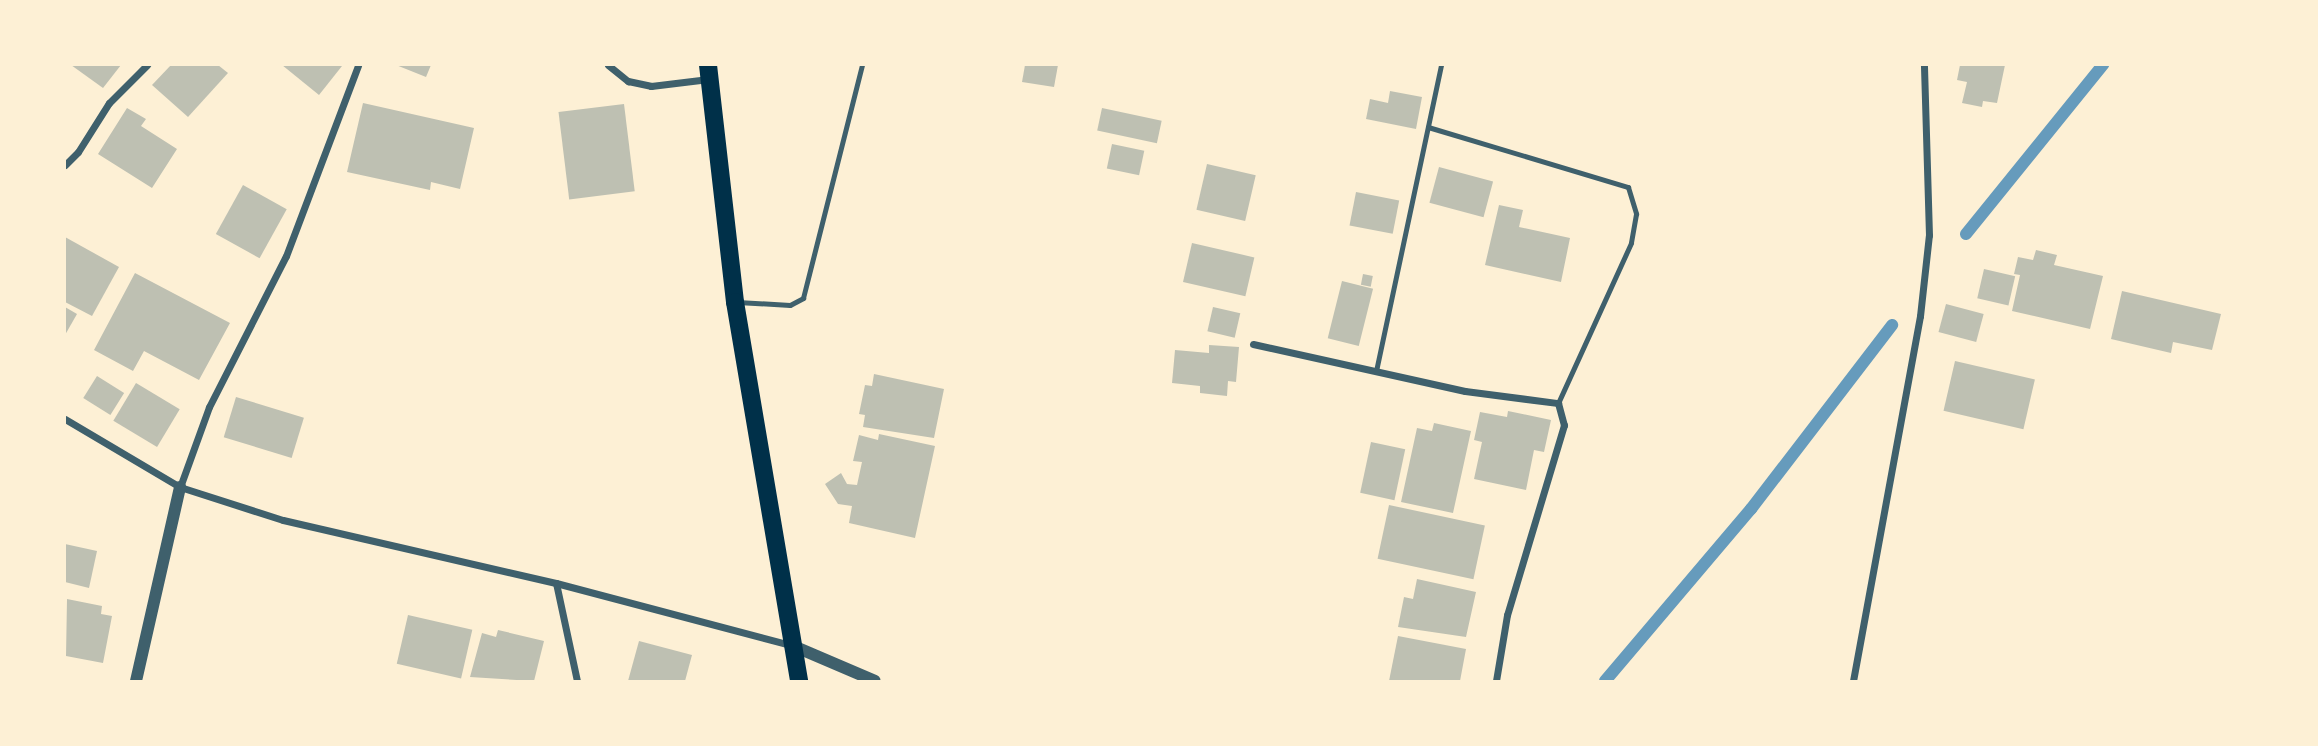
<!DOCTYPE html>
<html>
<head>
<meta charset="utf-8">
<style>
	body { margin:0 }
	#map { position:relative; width:2318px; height:746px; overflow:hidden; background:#fdf0d5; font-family:"IBM Plex Sans",sans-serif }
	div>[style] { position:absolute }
	.stream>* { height:12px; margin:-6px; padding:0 6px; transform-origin:6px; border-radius:6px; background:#669bbc }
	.building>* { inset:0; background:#bec0b2; transform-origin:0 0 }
	.service>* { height:5px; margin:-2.5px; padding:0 2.5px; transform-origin:2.5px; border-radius:2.5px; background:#3f606c }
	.minor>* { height:7px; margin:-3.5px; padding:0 3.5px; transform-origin:3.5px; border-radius:3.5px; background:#3f606c }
	.tertiary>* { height:12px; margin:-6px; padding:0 6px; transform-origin:6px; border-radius:6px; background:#3f606c }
	.primary>* { height:18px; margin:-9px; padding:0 9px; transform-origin:9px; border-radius:9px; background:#003049 }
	span { translate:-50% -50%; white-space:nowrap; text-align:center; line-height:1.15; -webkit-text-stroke:7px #fdf0d5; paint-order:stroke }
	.frame { position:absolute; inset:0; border:66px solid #fdf0d5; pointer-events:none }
</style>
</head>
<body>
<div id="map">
	<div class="stream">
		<div style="left:1966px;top:234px;width:218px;rotate:-51deg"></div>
		<div style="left:1605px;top:681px;width:226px;rotate:-49.7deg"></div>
		<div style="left:1751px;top:509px;width:232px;rotate:-52.5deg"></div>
	</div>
	<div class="building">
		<div style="clip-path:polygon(71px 65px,121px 65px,103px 88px)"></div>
		<div style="clip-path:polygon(171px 65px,218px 65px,228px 73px,188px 117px,152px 85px)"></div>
		<div style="clip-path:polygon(282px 65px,340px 65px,342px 66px,319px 95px)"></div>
		<div style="clip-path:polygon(396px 65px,431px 65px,426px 77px)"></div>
		<div style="clip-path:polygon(1025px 65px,1058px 65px,1054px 87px,1022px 82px)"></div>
		<div style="clip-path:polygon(1960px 65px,2005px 65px,1997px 103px,1983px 101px,1982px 107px,1962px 103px,1967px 82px,1957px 80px)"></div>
		<div style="clip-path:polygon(1390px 91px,1422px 97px,1416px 129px,1366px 119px,1370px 99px,1388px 103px)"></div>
		<div style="clip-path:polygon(363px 103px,474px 128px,460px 189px,431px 182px,430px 190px,347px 172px)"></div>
		<div style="left:624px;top:104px;width:88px;height:66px;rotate:83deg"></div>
		<div style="clip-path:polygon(127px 108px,146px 119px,141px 126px,177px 149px,152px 188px,98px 154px)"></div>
		<div style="left:1102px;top:108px;width:61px;height:23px;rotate:12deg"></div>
		<div style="left:1112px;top:144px;width:33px;height:25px;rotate:12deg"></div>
		<div style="left:1207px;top:164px;width:50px;height:47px;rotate:13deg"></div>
		<div style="left:1439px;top:167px;width:56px;height:37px;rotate:15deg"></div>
		<div style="left:243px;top:185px;width:50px;height:56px;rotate:29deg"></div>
		<div style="left:1356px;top:192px;width:44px;height:34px;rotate:11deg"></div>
		<div style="clip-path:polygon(1499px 205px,1523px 210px,1519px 227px,1570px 238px,1561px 282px,1485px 265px)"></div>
		<div style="clip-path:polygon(65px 237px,119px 267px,92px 316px,65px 302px)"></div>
		<div style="left:1192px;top:243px;width:64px;height:40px;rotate:13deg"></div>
		<div style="clip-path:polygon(2036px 250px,2057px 255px,2054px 265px,2103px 276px,2090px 329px,2012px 311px,2020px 275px,2014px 274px,2018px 257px,2033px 260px)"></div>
		<div style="left:1984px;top:269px;width:32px;height:30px;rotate:13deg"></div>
		<div style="clip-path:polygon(135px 273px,230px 323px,199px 380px,144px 351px,133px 371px,94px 350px)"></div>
		<div style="left:1363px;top:274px;width:10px;height:11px;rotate:11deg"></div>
		<div style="left:1342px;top:281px;width:32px;height:59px;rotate:14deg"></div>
		<div style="clip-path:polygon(2122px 291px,2221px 314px,2212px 350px,2173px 342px,2171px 353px,2111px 339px)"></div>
		<div style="left:1946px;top:304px;width:39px;height:29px;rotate:15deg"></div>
		<div style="clip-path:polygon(65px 307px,77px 314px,65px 335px)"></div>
		<div style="left:1213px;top:307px;width:28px;height:25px;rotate:13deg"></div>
		<div style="clip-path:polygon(1209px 345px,1239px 347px,1236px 382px,1228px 381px,1227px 396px,1200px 393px,1200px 386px,1172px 383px,1175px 350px,1209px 353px)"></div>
		<div style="left:1955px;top:361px;width:82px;height:51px;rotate:13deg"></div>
		<div style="clip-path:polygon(874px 374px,944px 389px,934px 438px,863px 427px,865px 415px,859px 414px,865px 385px,872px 386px)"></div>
		<div style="left:97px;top:376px;width:32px;height:26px;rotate:32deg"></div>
		<div style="left:136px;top:383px;width:51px;height:44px;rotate:31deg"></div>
		<div style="left:236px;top:397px;width:71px;height:42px;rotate:17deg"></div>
		<div style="clip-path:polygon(1508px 411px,1551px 420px,1544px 452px,1534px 450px,1526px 490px,1474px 479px,1482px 442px,1474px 440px,1480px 412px,1507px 417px)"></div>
		<div style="clip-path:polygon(1434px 423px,1471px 431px,1453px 513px,1401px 502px,1417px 428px,1432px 431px)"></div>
		<div style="clip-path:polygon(879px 434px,935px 446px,915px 538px,849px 523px,852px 506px,838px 504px,825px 484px,841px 473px,847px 484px,857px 485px,862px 462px,853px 461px,859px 435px,878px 440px)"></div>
		<div style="left:1371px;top:442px;width:35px;height:52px;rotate:12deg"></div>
		<div style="left:1389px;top:505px;width:98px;height:55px;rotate:12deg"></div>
		<div style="clip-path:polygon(65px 544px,97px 551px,89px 588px,65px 582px)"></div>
		<div style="clip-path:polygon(1417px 579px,1476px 592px,1466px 637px,1398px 627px,1404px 597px,1413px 599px)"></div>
		<div style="clip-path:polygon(67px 599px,102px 606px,101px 614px,112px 616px,103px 663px,66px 656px)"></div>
		<div style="left:408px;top:615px;width:66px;height:50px;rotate:13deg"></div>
		<div style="clip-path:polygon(498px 630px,544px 641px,534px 681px,470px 677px,482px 633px,496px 637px)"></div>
		<div style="clip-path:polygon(1398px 636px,1466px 649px,1460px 681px,1389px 681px)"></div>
		<div style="clip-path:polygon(639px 641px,692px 655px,685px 681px,628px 681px)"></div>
	</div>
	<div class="service">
		<div style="left:1428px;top:127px;width:209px;rotate:16.7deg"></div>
		<div style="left:1628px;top:187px;width:28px;rotate:73deg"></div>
		<div style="left:1636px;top:214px;width:29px;rotate:100deg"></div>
		<div style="left:1631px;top:243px;width:176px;rotate:114.5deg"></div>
		<div style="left:737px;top:302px;width:53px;rotate:3.2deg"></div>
		<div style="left:790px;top:305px;width:15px;rotate:-28deg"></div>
		<div style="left:803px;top:298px;width:240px;rotate:-75.8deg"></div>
		<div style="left:1376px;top:371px;width:313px;rotate:-78deg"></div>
	</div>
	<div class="minor">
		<div style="left:608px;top:65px;width:26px;rotate:39deg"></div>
		<div style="left:628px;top:81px;width:24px;rotate:12deg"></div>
		<div style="left:651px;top:86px;width:58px;rotate:-6.9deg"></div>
		<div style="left:65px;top:165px;width:18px;rotate:-45deg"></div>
		<div style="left:78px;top:152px;width:58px;rotate:-57.7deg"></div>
		<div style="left:109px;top:103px;width:54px;rotate:-45deg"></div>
		<div style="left:1253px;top:344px;width:217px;rotate:12.5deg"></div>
		<div style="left:1465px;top:391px;width:94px;rotate:7.4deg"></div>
		<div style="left:1558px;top:403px;width:23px;rotate:75deg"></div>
		<div style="left:1564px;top:425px;width:198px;rotate:106.7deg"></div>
		<div style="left:1507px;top:615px;width:67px;rotate:99.5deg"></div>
		<div style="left:65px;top:419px;width:134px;rotate:30.6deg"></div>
		<div style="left:180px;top:487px;width:108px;rotate:17.8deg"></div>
		<div style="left:283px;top:520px;width:280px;rotate:13deg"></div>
		<div style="left:556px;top:583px;width:243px;rotate:14.8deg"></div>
		<div style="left:180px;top:487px;width:85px;rotate:-70.1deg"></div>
		<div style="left:209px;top:407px;width:169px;rotate:-63deg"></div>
		<div style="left:286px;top:256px;width:204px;rotate:-69.3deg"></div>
		<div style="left:556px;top:583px;width:100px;rotate:77.9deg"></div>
		<div style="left:1853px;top:681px;width:371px;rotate:-79.6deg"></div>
		<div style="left:1920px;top:316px;width:81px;rotate:-83.7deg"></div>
		<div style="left:1929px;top:235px;width:170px;rotate:-91.7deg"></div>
	</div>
	<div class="tertiary">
		<div style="left:791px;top:645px;width:91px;rotate:23.2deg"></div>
		<div style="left:136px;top:681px;width:199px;rotate:-77.2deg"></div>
	</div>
	<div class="primary">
		<div style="left:708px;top:65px;width:239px;rotate:83.5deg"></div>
		<div style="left:735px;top:302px;width:384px;rotate:80.4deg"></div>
	</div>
	<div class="frame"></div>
</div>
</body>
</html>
